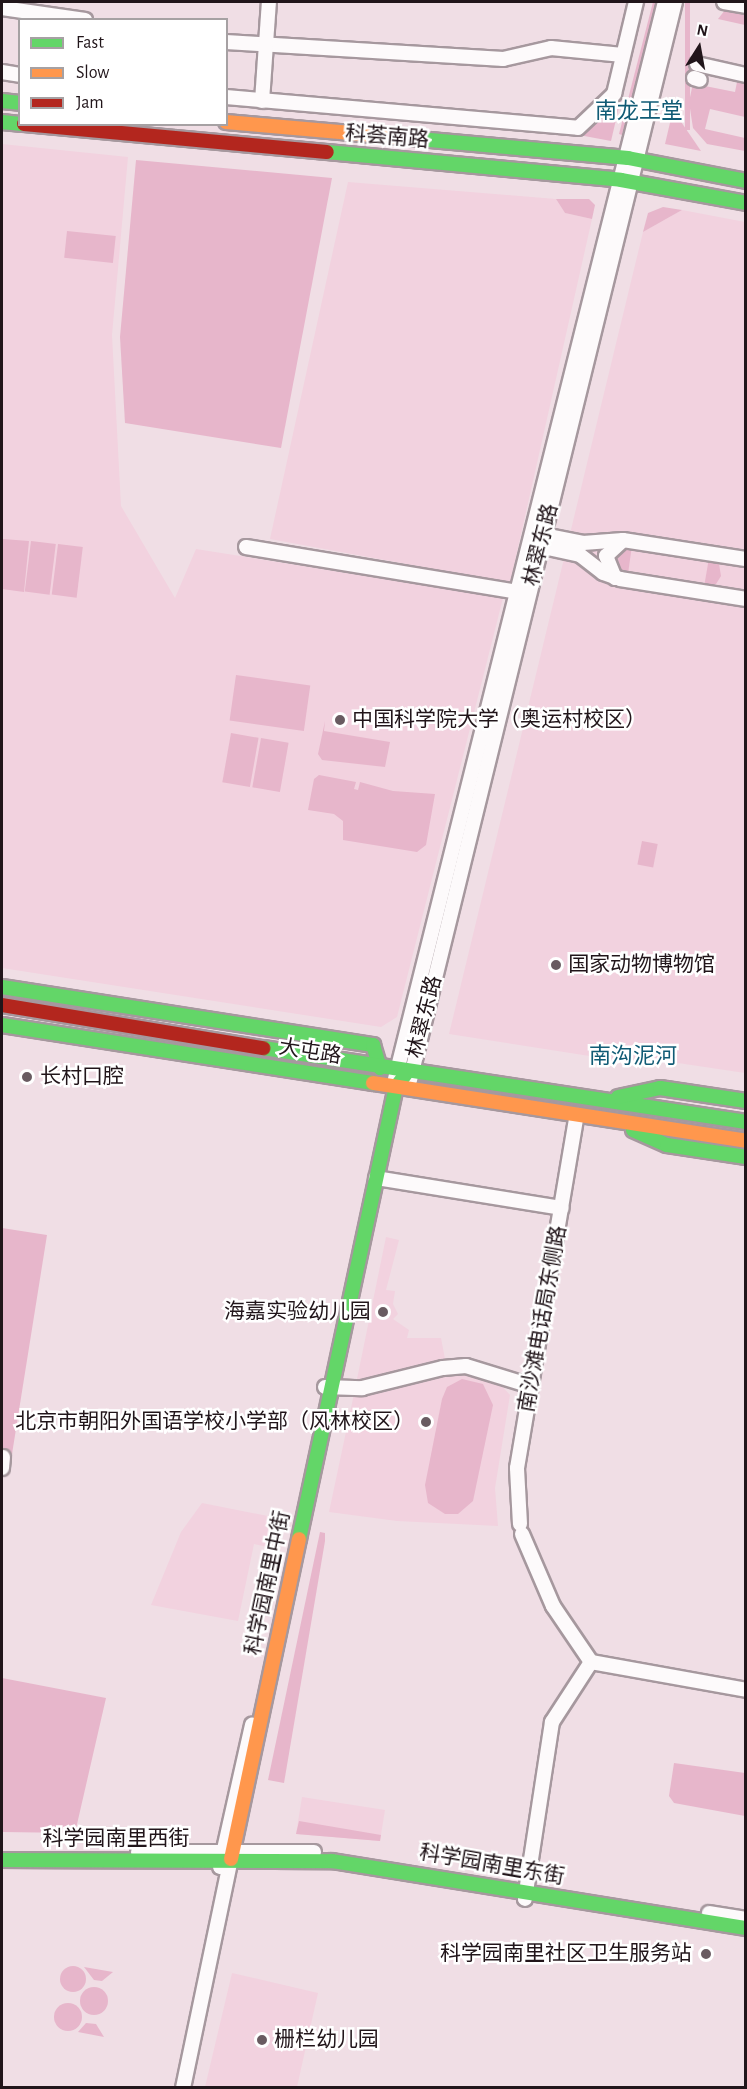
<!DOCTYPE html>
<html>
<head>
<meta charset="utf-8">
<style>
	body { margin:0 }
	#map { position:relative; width:747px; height:2089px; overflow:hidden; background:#f0dee5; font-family:"Alegreya Sans","Noto Sans SC",sans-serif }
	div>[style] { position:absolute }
	.built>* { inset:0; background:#f2d2df }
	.green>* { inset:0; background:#e7b6cb; transform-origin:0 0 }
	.round { border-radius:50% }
	.roads { filter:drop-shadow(2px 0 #a6989e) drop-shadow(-2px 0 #a6989e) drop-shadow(0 2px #a6989e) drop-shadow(0 -2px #a6989e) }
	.street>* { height:14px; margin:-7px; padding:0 7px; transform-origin:7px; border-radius:7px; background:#fdfafb }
	.fast>* { height:14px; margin:-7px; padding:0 7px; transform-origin:7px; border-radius:7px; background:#63d668 }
	.slow>* { height:14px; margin:-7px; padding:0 7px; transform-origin:7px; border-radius:7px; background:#ff974d }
	.jam>* { height:14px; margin:-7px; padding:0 7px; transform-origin:7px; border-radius:7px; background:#b3261e }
	.dots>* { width:16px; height:16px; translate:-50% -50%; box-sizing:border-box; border:3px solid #fff; border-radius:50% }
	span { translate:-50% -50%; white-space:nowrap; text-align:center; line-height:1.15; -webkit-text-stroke:5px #fff; paint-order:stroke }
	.street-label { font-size:21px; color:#21151a }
	.poi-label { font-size:21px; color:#21151a }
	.left { translate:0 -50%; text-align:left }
	.right { translate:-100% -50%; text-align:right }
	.neighbourhood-label { font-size:22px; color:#105b75 }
	.frame { position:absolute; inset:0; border:3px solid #21151a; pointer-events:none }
	.legend { position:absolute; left:18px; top:18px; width:210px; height:108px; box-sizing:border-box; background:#fff; border:2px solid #a6a1a3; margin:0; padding:8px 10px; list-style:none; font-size:18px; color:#21151a }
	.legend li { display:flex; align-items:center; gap:12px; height:30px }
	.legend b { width:30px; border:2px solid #a6a1a3 }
	.north { position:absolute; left:669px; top:18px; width:60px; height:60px; -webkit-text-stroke:4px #fff; paint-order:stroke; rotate:11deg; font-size:16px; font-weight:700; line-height:24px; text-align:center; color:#21151a }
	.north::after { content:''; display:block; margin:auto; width:21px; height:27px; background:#21151a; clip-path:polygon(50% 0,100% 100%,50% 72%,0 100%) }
</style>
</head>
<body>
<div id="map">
	<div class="built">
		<div style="clip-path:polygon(2px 144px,128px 157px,112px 335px,121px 506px,175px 598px,196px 549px,503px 598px,397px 1017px,381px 1027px,2px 968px)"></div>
		<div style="clip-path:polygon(348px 182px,556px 199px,565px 213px,592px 219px,510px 583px,270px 539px)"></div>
		<div style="clip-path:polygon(682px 210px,745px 222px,745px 1073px,651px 1059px,615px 1060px,449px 1034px,643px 232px)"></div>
		<div style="clip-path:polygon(386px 1237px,399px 1240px,386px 1290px,395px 1291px,393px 1304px,398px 1314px,393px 1319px,409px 1330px,407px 1338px,441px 1338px,445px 1359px,356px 1384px)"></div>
		<div style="clip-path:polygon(459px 1370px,500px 1384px,510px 1395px,495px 1488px,498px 1526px,397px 1521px,329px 1512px,354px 1394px)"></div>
		<div style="clip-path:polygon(202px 1503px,278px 1518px,272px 1548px,254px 1544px,238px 1621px,151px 1605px,181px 1532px)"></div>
		<div style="clip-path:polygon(302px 1797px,385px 1810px,380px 1841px,296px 1834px)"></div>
		<div style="clip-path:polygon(232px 1973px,318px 1993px,297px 2087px,205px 2087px)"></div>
	</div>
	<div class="green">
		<div style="clip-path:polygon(653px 2px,657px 2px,622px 135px,619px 134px)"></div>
		<div style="left:685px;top:2px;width:5px;height:128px"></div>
		<div style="clip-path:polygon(745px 6px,745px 25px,718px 19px,725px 10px)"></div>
		<div style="clip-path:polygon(evenodd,697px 64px,745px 75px,745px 117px,710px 109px,705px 129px,745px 138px,745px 151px,707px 144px,693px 128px,689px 102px,697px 64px,702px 74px,737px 82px,735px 92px,700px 85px,702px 74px)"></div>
		<div style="clip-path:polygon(619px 107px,611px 141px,579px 135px)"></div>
		<div style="clip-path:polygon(673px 110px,701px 151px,665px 144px)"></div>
		<div style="clip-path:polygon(136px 160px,332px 178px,281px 448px,125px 423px,120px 337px)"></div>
		<div style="clip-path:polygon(556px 199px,589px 199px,595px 205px,592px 219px,565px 213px)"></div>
		<div style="clip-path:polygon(663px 207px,682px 210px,643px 232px,648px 213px)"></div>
		<div style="left:67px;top:231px;width:49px;height:27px;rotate:6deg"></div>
		<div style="clip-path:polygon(3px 539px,29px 541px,24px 592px,2px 589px)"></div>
		<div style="left:31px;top:541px;width:25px;height:51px;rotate:7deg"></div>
		<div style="left:58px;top:544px;width:25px;height:51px;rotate:7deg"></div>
		<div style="clip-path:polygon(632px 545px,628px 574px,618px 568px,615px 559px,624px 547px)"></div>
		<div style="clip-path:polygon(709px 558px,719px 564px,721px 576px,716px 584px,704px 587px)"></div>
		<div style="left:236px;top:675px;width:75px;height:46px;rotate:8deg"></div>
		<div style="clip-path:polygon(325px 721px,324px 731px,390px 742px,385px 767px,322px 760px,318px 754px)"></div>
		<div style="left:231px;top:733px;width:28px;height:50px;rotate:10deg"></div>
		<div style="left:261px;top:738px;width:28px;height:50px;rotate:10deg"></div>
		<div style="clip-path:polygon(319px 775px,356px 782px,354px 789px,358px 790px,360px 782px,393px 791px,435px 794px,426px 845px,417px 852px,343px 840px,343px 821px,334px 814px,308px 810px,314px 779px)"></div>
		<div style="left:642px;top:841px;width:16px;height:24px;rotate:11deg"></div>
		<div style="clip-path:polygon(2px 1228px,47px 1235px,12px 1454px,2px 1452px)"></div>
		<div style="clip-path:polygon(462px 1379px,483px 1384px,493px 1405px,473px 1501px,458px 1514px,445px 1514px,428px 1503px,425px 1485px,442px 1399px,447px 1387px)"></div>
		<div style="clip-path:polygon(320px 1532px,325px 1533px,325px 1541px,284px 1783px,268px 1780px)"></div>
		<div style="clip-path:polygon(2px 1678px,106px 1698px,75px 1833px,2px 1832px)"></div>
		<div style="clip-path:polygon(674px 1763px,745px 1773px,745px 1816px,674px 1803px,669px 1796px)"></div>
		<div style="clip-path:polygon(299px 1821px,381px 1835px,380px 1841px,296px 1834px)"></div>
		<div class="round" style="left:60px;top:1966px;width:26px;height:26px"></div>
		<div style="clip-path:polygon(84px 1967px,113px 1972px,102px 1981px,94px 1980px)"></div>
		<div class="round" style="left:80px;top:1987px;width:28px;height:28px"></div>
		<div class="round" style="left:54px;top:2003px;width:28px;height:28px"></div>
		<div style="clip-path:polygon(86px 2023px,96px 2024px,104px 2037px,78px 2032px)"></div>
	</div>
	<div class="roads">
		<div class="street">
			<div style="left:724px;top:2px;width:22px;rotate:10deg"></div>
			<div style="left:2px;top:8px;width:84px;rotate:8.2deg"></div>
			<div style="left:226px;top:42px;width:278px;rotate:3.5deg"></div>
			<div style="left:503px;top:59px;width:49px;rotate:-12.9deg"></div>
			<div style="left:551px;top:48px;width:72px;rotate:5.6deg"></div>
			<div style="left:697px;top:64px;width:50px;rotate:12.7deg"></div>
			<div style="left:2px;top:72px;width:18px;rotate:9deg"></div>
			<div style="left:694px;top:78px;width:6px;rotate:18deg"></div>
			<div style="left:226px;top:97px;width:353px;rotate:5deg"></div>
			<div style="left:578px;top:128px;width:50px;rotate:-43.4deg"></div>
			<div style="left:614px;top:94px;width:95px;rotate:-76.6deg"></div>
			<div style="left:262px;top:101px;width:99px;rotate:-86deg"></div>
			<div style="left:534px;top:533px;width:50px;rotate:11.5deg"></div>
			<div style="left:583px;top:543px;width:40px;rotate:-4.3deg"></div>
			<div style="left:623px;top:540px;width:124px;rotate:8.8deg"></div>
			<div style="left:534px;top:545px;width:47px;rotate:12.3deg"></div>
			<div style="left:580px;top:555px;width:29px;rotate:38deg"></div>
			<div style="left:603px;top:573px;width:18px;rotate:19deg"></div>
			<div style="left:620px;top:579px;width:128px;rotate:9deg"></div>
			<div style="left:246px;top:547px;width:275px;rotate:9.4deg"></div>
			<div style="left:615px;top:578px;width:24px;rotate:-112deg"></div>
			<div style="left:606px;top:556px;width:23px;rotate:-43deg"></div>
			<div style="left:395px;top:1079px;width:1110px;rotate:-75.93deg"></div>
			<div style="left:410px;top:1080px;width:1110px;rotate:-76.19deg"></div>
			<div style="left:376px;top:1178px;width:188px;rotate:9.2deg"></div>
			<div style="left:325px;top:1387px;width:37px;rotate:2deg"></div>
			<div style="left:362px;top:1388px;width:83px;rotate:-13.9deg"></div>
			<div style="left:443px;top:1368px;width:23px;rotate:-5deg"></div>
			<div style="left:466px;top:1366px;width:68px;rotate:17.1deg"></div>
			<div style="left:2px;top:1468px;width:11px;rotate:-85deg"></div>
			<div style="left:520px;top:1524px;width:56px;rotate:-93.1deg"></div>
			<div style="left:517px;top:1468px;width:358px;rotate:-80.4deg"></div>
			<div style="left:522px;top:1534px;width:78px;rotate:66.7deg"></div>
			<div style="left:553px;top:1606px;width:68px;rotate:55.8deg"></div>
			<div style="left:591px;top:1662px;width:72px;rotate:123deg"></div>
			<div style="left:552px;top:1722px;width:179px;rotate:98.7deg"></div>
			<div style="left:591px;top:1662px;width:158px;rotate:10.2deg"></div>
			<div style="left:138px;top:1852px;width:176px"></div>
			<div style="left:220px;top:1867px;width:146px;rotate:-77.3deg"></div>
			<div style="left:709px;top:1913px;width:37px;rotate:9deg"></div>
			<div style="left:183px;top:2088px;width:234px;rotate:-78.2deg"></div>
		</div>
		<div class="fast">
			<div style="left:2px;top:101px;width:18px;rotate:6deg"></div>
			<div style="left:2px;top:122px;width:18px;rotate:6deg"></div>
			<div style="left:419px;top:139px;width:210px;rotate:5.2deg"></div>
			<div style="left:628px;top:158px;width:120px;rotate:11deg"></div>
			<div style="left:327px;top:152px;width:295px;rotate:5.4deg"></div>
			<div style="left:621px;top:180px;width:127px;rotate:10.4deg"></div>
			<div style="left:2px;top:987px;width:376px;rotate:8.9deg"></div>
			<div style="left:373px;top:1045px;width:24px;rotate:73deg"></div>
			<div style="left:2px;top:1025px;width:376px;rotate:8.9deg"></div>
			<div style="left:263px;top:1048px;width:489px;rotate:8.7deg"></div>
			<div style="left:618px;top:1097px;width:43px;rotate:-12.1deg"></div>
			<div style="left:660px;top:1088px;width:87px;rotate:8.6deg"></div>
			<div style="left:633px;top:1130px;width:37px;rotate:24deg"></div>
			<div style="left:667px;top:1145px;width:80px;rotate:8.6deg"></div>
			<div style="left:299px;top:1539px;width:462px;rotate:-77.9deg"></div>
			<div style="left:396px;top:1087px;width:20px;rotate:-53deg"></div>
			<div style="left:2px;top:1860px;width:330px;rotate:0.2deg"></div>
			<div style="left:332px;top:1861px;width:419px;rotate:9.2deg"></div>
		</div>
		<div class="slow">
			<div style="left:226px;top:122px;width:194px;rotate:5deg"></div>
			<div style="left:373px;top:1083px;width:377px;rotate:8.8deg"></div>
			<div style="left:231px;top:1859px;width:327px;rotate:-78deg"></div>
		</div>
		<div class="jam">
			<div style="left:24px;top:124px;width:304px;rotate:5.3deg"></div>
			<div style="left:2px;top:1005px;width:265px;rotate:9.4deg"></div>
		</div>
	</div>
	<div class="dots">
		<div style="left:340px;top:720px;background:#695b61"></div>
		<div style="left:556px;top:965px;background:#695b61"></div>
		<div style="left:27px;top:1077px;background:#695b61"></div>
		<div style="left:383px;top:1312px;background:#695b61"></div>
		<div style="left:426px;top:1422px;background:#695b61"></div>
		<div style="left:706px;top:1954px;background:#695b61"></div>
		<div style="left:262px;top:2040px;background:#695b61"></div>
	</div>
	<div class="street-label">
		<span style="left:387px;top:137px;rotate:5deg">科荟南路</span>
		<span style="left:541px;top:545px;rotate:-76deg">林翠东路</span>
		<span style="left:425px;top:1017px;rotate:-76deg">林翠东路</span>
		<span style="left:310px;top:1052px;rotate:9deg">大屯路</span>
		<span style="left:543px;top:1319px;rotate:-80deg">南沙滩电话局东侧路</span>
		<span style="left:268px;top:1583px;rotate:-78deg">科学园南里中街</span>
		<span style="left:116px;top:1839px">科学园南里西街</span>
		<span style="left:492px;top:1865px;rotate:10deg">科学园南里东街</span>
	</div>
	<div class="poi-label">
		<span class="left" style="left:352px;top:720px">中国科学院大学（奥运村校区）</span>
		<span class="left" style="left:568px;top:965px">国家动物博物馆</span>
		<span class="left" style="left:40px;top:1077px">长村口腔</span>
		<span class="right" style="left:371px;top:1312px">海嘉实验幼儿园</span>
		<span class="right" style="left:414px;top:1422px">北京市朝阳外国语学校小学部（风林校区）</span>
		<span class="right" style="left:692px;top:1954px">科学园南里社区卫生服务站</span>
		<span class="left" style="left:274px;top:2040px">栅栏幼儿园</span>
	</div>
	<div class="neighbourhood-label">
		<span style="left:639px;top:112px">南龙王堂</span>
		<span style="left:633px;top:1057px">南沟泥河</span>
	</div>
	<div class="frame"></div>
	<ul class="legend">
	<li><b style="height:8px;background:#63d668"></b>Fast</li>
	<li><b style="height:8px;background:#ff974d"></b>Slow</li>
	<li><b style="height:8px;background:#b3261e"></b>Jam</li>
	</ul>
	<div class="north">N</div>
</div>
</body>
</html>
